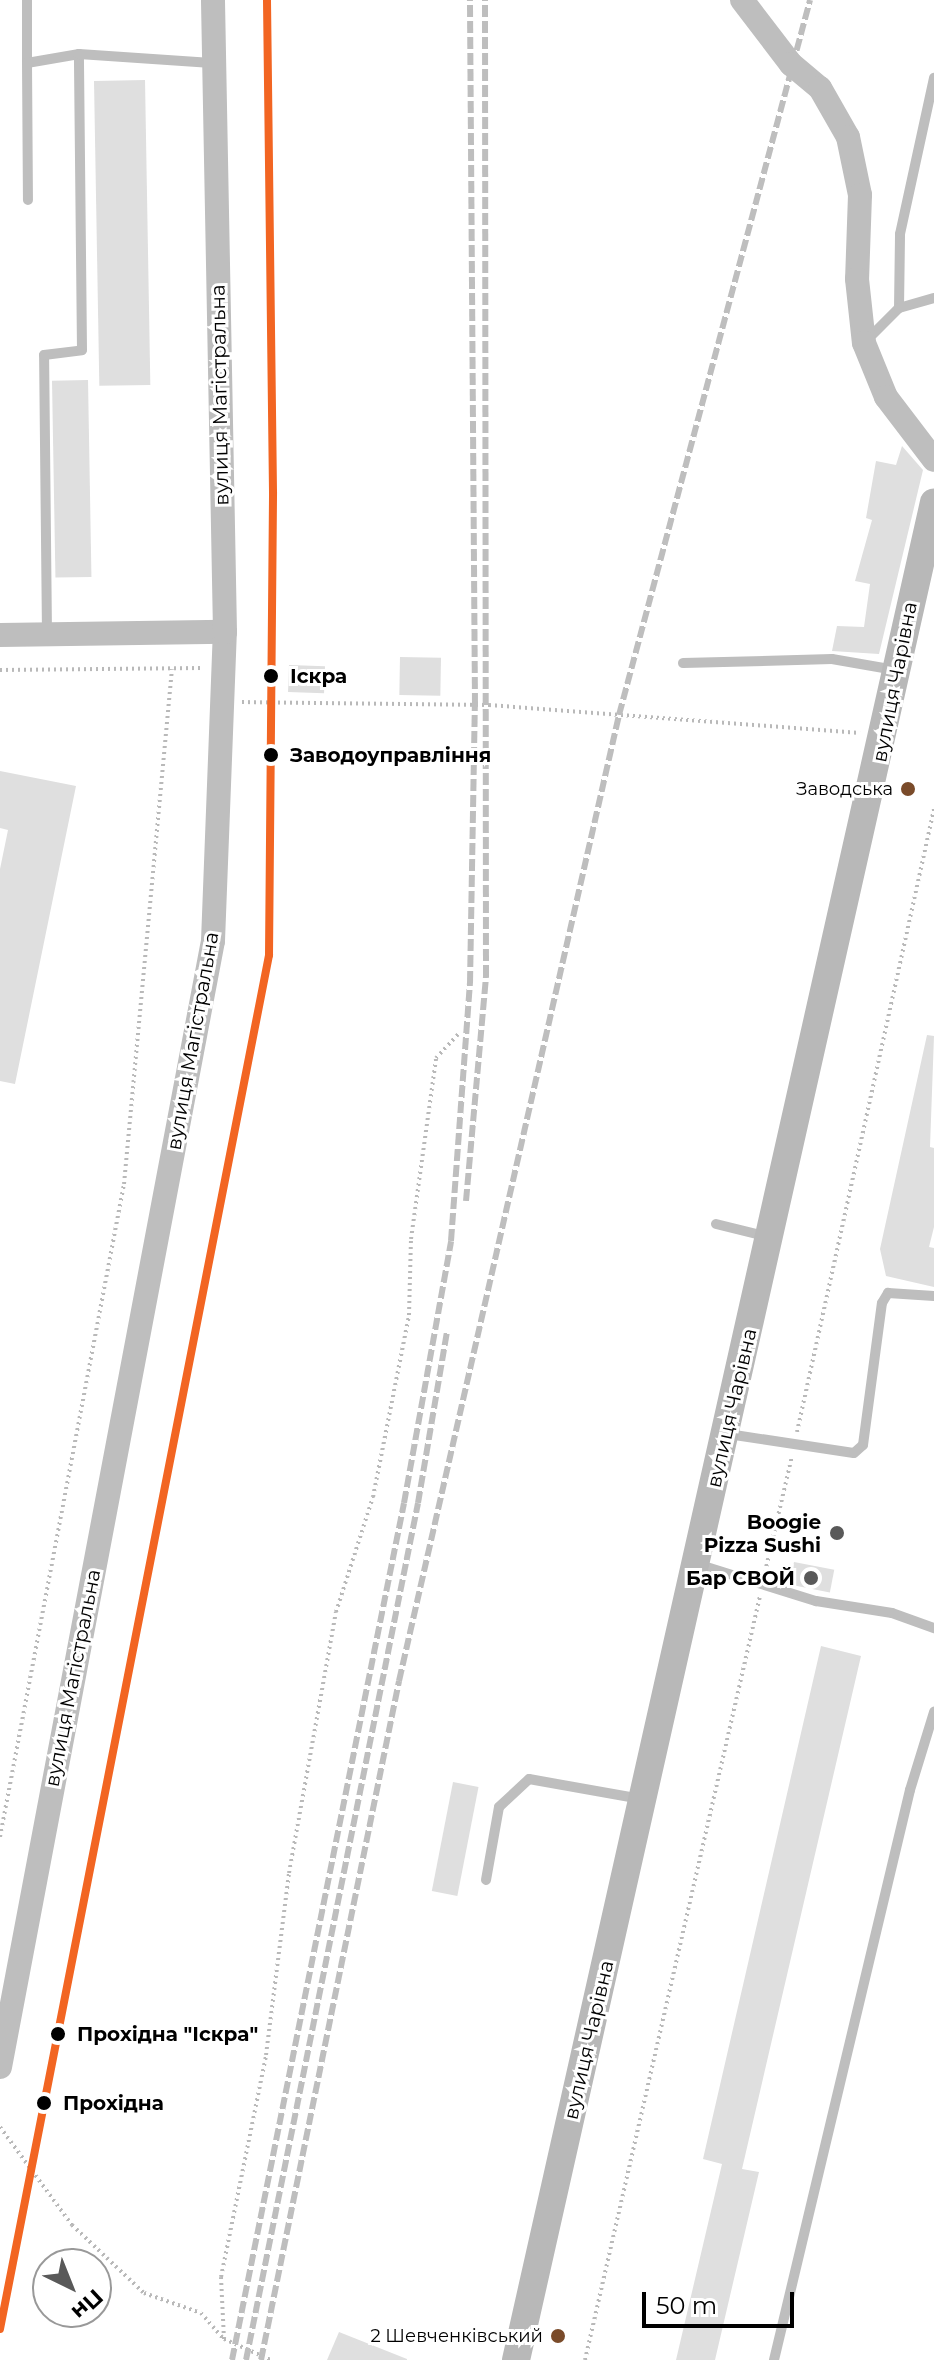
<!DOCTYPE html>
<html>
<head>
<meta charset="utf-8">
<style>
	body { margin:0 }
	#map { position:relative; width:934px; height:2360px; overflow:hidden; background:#fff; font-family:Montserrat,sans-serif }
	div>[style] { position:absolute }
	.building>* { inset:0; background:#dfdfdf; transform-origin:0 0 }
	.path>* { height:4px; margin-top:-2px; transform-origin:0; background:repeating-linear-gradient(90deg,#b9b9b9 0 2px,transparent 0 6px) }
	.service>* { height:10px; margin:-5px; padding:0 5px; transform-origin:5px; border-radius:5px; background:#bebebe }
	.tertiary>* { height:24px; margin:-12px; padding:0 12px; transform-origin:12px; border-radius:12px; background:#bebebe }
	.secondary>* { height:28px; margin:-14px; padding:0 14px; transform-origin:14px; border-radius:14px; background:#b8b8b8 }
	.rail>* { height:6px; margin-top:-3px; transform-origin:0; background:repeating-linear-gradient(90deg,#bebebe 0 12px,transparent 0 16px) }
	.tram-1>* { height:8px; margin:-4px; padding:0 4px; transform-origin:4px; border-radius:4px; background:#f26522 }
	.dots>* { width:22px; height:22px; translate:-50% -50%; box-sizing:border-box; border:4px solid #fff; border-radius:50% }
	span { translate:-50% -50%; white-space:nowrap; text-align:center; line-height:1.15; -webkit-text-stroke:6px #fff; paint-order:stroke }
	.bus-label { font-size:18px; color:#000 }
	.right { translate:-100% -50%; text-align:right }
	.street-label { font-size:20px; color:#000 }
	.stop-label { font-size:20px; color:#000; font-weight:700 }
	.left { translate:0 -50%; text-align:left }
	.poi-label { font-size:20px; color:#000; font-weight:700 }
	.north { position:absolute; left:32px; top:2248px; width:80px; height:80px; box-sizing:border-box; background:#fff; border:2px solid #999; border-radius:50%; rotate:137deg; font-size:22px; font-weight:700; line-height:32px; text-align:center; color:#000 }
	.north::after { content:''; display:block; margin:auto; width:28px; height:36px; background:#595959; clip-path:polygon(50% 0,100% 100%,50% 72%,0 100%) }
	.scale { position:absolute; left:642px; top:2292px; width:152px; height:36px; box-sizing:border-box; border:4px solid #000; border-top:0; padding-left:10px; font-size:24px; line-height:28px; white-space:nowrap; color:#000; -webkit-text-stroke:6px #fff; paint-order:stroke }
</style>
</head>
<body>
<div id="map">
	<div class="building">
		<div style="left:145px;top:80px;width:305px;height:51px;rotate:89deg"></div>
		<div style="left:88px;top:380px;width:197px;height:36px;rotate:89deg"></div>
		<div style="clip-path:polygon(902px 446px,923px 470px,879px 654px,832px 651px,837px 626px,864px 627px,870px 584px,855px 581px,872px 520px,866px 518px,876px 461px,896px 465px)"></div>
		<div style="left:400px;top:657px;width:41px;height:38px;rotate:1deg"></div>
		<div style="left:289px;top:665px;width:36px;height:27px;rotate:2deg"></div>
		<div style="clip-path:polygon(0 771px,76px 786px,15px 1084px,0 1081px,0 869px,8px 830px,0 828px)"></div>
		<div style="clip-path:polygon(927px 1035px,934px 1036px,930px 1147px,934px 1148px,934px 1227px,929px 1247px,934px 1248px,934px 1287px,886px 1276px,880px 1249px)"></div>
		<div style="left:794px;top:1562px;width:41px;height:23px;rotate:11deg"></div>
		<div style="clip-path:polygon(821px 1646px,861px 1656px,742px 2169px,759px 2172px,715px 2360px,676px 2360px,722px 2164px,703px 2159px)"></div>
		<div style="left:453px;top:1782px;width:26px;height:111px;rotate:11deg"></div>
		<div style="clip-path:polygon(339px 2332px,407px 2359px,407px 2360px,327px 2360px)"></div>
	</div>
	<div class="path">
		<div style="left:0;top:670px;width:202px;rotate:-0.6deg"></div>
		<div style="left:242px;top:702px;width:247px;rotate:0.7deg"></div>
		<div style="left:489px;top:705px;width:372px;rotate:4.3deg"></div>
		<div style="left:797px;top:1432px;width:638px;rotate:-77.6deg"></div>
		<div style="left:765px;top:1572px;width:119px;rotate:-76.9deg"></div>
		<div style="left:0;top:1837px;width:665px;rotate:-79.25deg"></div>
		<div style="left:124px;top:1184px;width:517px;rotate:-84.68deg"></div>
		<div style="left:0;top:2127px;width:122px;rotate:53.7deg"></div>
		<div style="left:72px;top:2225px;width:99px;rotate:43.4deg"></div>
		<div style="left:144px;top:2293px;width:60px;rotate:19.3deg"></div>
		<div style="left:201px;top:2313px;width:35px;rotate:49deg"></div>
		<div style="left:224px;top:2339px;width:51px;rotate:24.1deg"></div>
		<div style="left:224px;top:2339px;width:62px;rotate:-92.8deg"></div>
		<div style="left:221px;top:2277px;width:227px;rotate:-78.5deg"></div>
		<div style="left:266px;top:2055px;width:183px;rotate:-82.8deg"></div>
		<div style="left:289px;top:1873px;width:265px;rotate:-79.8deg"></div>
		<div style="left:336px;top:1612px;width:121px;rotate:-72.2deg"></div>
		<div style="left:373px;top:1497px;width:186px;rotate:-78.8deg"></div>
		<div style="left:409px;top:1315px;width:76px;rotate:-88.5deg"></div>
		<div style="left:411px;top:1239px;width:183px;rotate:-82.1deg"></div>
		<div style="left:436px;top:1058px;width:33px;rotate:-47deg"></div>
		<div style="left:585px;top:2360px;width:784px;rotate:-77.1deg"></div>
	</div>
	<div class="service">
		<div style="left:27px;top:0;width:63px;rotate:90deg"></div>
		<div style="left:27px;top:63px;width:53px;rotate:-9.8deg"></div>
		<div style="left:27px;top:63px;width:137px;rotate:89.6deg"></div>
		<div style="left:899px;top:308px;width:74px;rotate:-89.2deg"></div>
		<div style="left:900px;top:234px;width:160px;rotate:-77.7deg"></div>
		<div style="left:865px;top:342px;width:48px;rotate:-45deg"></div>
		<div style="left:899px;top:308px;width:36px;rotate:-16deg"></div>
		<div style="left:47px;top:634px;width:279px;rotate:-90.6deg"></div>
		<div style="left:44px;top:355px;width:38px;rotate:-7deg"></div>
		<div style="left:82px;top:350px;width:296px;rotate:-90.6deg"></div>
		<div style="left:79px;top:54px;width:133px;rotate:3.9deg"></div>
		<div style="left:683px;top:663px;width:149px;rotate:-1.5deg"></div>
		<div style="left:832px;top:659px;width:64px;rotate:9.9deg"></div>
		<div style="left:716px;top:1224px;width:50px;rotate:13.8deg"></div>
		<div style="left:728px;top:1434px;width:127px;rotate:8.6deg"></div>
		<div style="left:854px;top:1453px;width:12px;rotate:-42deg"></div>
		<div style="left:863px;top:1445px;width:143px;rotate:-82.4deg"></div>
		<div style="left:882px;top:1303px;width:12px;rotate:-59deg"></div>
		<div style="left:888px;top:1293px;width:46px;rotate:3.7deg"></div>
		<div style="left:697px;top:1564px;width:125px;rotate:17.3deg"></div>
		<div style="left:816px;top:1601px;width:77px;rotate:9deg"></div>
		<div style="left:892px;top:1613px;width:45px;rotate:19.7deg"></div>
		<div style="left:486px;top:1880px;width:74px;rotate:-79.9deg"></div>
		<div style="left:499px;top:1807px;width:41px;rotate:-43deg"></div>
		<div style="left:529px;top:1779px;width:114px;rotate:10.1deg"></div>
		<div style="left:774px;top:2360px;width:586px;rotate:-76.58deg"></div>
		<div style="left:910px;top:1790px;width:82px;rotate:-72.9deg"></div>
	</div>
	<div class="tertiary">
		<div style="left:742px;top:0;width:81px;rotate:52.6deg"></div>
		<div style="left:791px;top:64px;width:38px;rotate:40deg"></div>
		<div style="left:820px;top:88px;width:56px;rotate:60.3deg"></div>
		<div style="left:848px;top:137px;width:59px;rotate:78.3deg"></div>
		<div style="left:860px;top:195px;width:84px;rotate:92deg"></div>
		<div style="left:857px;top:279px;width:64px;rotate:83.8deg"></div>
		<div style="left:864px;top:343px;width:58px;rotate:67.8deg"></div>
		<div style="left:886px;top:397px;width:79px;rotate:52.7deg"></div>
		<div style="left:0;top:635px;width:225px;rotate:-0.8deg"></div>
		<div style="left:0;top:2067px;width:1146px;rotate:-79.29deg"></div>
		<div style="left:213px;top:941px;width:309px;rotate:-87.8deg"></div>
		<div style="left:225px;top:632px;width:632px;rotate:-91.09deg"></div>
	</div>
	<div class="secondary">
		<div style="left:516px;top:2360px;width:1904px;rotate:-77.32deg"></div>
	</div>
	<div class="rail">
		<div style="left:466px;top:1201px;width:225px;rotate:-84.9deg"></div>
		<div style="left:486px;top:977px;width:977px;rotate:-90.06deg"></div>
		<div style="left:232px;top:2360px;width:874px;rotate:-78.65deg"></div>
		<div style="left:404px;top:1503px;width:266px;rotate:-79.8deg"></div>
		<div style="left:451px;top:1241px;width:259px;rotate:-85.8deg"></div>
		<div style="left:470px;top:983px;width:278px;rotate:-89deg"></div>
		<div style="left:475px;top:705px;width:705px;rotate:-90.41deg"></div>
		<div style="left:246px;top:2360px;width:874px;rotate:-78.65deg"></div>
		<div style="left:418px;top:1503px;width:174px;rotate:-80.4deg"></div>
		<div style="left:261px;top:2360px;width:693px;rotate:-78.51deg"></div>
		<div style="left:399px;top:1681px;width:991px;rotate:-77.17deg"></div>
		<div style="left:619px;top:715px;width:740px;rotate:-75.04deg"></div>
	</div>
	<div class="tram-1">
		<div style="left:0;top:2329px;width:1400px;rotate:-78.92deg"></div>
		<div style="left:269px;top:955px;width:463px;rotate:-89.5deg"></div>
		<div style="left:273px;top:492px;width:492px;rotate:-90.7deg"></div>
	</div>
	<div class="dots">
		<div style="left:271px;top:676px;background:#000"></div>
		<div style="left:271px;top:755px;background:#000"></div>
		<div style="left:908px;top:789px;background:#7a4b2a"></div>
		<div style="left:837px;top:1533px;background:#595959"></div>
		<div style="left:811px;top:1578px;background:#595959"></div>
		<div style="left:58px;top:2034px;background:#000"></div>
		<div style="left:44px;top:2103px;background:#000"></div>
		<div style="left:558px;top:2336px;background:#7a4b2a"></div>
	</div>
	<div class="bus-label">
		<span class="right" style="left:893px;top:789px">Заводська</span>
		<span class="right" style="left:543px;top:2336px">2 Шевченківський</span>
	</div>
	<div class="street-label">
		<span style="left:220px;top:395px;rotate:-91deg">вулиця Магістральна</span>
		<span style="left:895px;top:682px;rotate:-79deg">вулиця Чарівна</span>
		<span style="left:193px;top:1041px;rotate:-80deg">вулиця Магістральна</span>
		<span style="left:732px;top:1408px;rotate:-77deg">вулиця Чарівна</span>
		<span style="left:73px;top:1678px;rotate:-79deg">вулиця Магістральна</span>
		<span style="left:589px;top:2040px;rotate:-77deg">вулиця Чарівна</span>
	</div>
	<div class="stop-label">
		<span class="left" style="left:290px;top:676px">Іскра</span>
		<span class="left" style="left:290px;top:755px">Заводоуправління</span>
		<span class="left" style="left:77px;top:2034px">Прохідна "Іскра"</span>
		<span class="left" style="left:63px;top:2103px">Прохідна</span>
	</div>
	<div class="poi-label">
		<span class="right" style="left:821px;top:1534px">Boogie<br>Pizza Sushi</span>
		<span class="right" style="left:795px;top:1578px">Бар СВОЙ</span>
	</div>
	<div class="north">Пн</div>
	<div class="scale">50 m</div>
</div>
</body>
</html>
